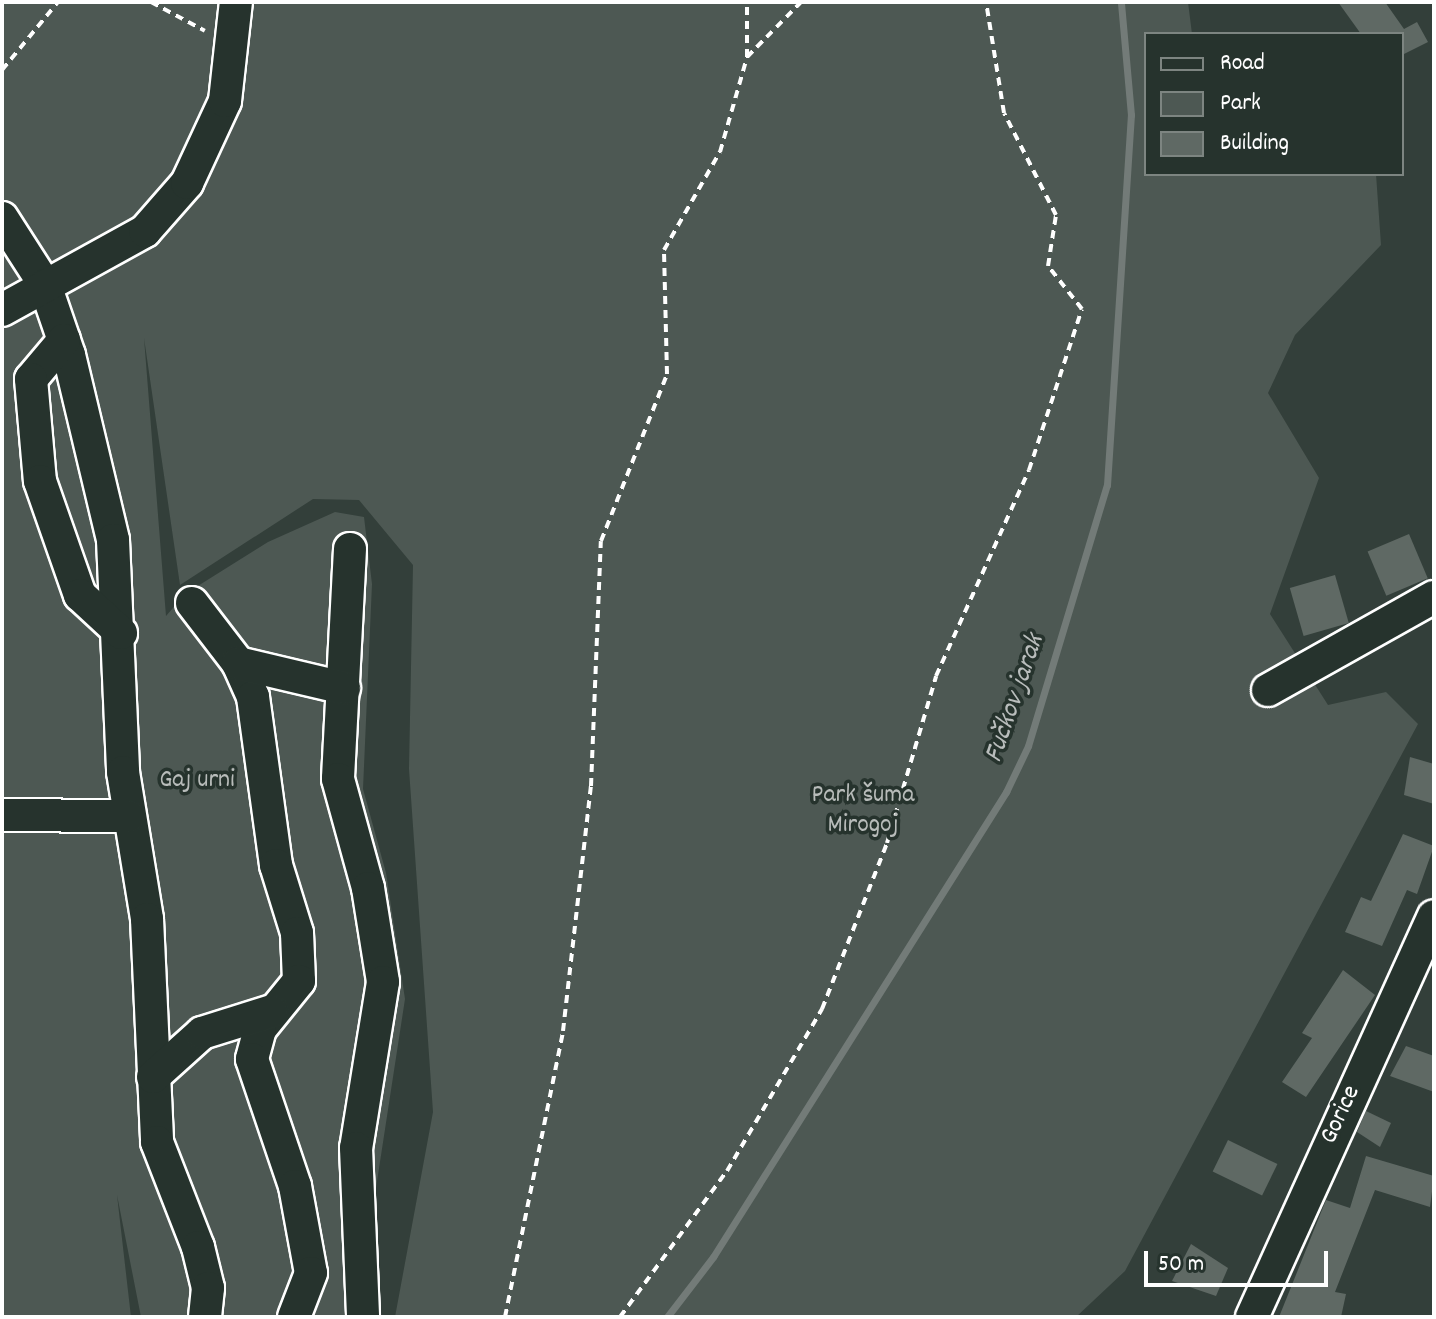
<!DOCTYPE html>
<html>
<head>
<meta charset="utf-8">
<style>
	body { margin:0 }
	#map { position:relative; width:1436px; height:1319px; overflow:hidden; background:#333f3a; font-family:Dekko,sans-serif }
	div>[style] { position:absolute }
	.green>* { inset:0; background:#4d5853 }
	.stream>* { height:7px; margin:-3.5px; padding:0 3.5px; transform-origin:3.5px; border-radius:3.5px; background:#737b78 }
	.building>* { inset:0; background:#5f6964; transform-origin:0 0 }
	.path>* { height:4px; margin-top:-2px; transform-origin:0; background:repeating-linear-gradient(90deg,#fff 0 8px,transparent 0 14px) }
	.roads { filter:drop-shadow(2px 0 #fff) drop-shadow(-2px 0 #fff) drop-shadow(0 2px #fff) drop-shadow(0 -2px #fff) }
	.minor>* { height:32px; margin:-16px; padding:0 16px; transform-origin:16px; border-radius:16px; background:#26332d }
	span { translate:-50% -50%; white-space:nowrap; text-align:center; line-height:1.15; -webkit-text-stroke:7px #26332d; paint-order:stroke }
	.park-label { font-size:26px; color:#b8bcba }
	.street-label { font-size:26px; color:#fff }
	.water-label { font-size:28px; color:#b9bdbc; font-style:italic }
	.frame { position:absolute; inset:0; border:4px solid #fff; pointer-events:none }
	.legend { position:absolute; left:1144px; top:32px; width:260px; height:144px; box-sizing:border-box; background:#26332d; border:2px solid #7d8581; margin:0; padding:10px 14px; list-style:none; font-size:24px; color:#fff }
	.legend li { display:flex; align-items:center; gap:16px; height:40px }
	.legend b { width:40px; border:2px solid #7d8581 }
	.scale { position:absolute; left:1144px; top:1251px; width:184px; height:36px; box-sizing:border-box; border:4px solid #fff; border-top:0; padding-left:10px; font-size:24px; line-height:28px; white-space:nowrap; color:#fff; -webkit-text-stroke:6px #26332d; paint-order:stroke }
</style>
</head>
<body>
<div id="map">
	<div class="green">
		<div style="clip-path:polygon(2px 2px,1188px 2px,1192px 34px,1146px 34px,1146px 174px,1376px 174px,1381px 245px,1295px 335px,1268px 393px,1319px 478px,1270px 614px,1328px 705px,1386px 692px,1418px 724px,1125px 1271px,1076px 1317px,395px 1317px,433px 1112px,409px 769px,413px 565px,359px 500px,313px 499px,180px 585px,144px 338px,166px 616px,185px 594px,268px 542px,335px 512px,364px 517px,372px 584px,363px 789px,386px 873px,405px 999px,368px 1240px,370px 1317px,141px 1317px,117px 1195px,131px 1317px,2px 1317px)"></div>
	</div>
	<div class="stream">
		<div style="left:667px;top:1317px;width:76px;rotate:-52.5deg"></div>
		<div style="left:713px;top:1257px;width:550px;rotate:-57.78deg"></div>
		<div style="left:1006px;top:792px;width:51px;rotate:-64.4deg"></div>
		<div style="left:1028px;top:746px;width:273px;rotate:-73.2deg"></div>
		<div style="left:1107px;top:485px;width:371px;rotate:-86.3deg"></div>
		<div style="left:1131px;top:115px;width:113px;rotate:-95.1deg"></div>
	</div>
	<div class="building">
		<div style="clip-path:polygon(1338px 2px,1385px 2px,1404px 29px,1417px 22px,1428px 42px,1402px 55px,1402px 34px,1361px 34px)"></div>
		<div style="left:1409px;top:534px;width:48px;height:45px;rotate:67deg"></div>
		<div style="left:1335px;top:575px;width:50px;height:47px;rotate:74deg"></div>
		<div style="clip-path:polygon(1410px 757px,1434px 764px,1434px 804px,1404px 795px)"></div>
		<div style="clip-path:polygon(1403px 834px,1434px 846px,1417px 894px,1407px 890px,1382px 946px,1345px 932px,1361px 897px,1371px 901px)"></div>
		<div style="clip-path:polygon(1343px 970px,1375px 995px,1306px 1097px,1282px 1082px,1312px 1038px,1302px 1033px)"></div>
		<div style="clip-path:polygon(1406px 1046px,1434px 1056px,1434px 1092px,1390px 1076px)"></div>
		<div style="clip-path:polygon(1366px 1111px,1391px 1123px,1380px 1147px,1357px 1132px)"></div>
		<div style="left:1228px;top:1140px;width:55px;height:35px;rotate:26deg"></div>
		<div style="clip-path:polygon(1366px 1156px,1434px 1176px,1430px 1207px,1375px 1190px,1335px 1292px,1346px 1294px,1341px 1317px,1279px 1317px,1326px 1200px,1350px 1208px)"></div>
		<div style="clip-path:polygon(1191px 1244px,1228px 1268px,1216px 1296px,1172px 1281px)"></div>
	</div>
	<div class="path">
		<div style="left:151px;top:2px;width:61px;rotate:28.2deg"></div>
		<div style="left:747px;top:57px;width:77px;rotate:-45.5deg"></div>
		<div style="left:2px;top:70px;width:88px;rotate:-50.5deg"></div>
		<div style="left:505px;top:1317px;width:292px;rotate:-78.5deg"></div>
		<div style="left:563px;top:1031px;width:247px;rotate:-83.5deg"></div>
		<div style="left:591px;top:786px;width:245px;rotate:-87.7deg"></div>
		<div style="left:601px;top:541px;width:180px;rotate:-68.4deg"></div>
		<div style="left:667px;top:374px;width:124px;rotate:-91.4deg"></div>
		<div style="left:664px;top:250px;width:113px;rotate:-60.3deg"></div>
		<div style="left:720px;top:152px;width:99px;rotate:-74.1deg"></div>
		<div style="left:747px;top:57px;width:55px;rotate:-90deg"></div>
		<div style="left:620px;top:1317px;width:181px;rotate:-53.8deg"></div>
		<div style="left:727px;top:1171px;width:188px;rotate:-59.6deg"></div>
		<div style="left:822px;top:1009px;width:178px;rotate:-68.6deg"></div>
		<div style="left:887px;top:843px;width:174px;rotate:-73.6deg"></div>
		<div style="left:936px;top:676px;width:226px;rotate:-65.7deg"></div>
		<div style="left:1029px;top:470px;width:169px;rotate:-71.8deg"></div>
		<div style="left:1082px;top:309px;width:55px;rotate:-128.3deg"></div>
		<div style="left:1048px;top:266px;width:52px;rotate:-81.1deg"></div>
		<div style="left:1056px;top:215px;width:114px;rotate:-117deg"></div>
		<div style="left:1004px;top:113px;width:112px;rotate:-99.2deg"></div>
	</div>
	<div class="roads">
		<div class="minor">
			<div style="left:2px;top:218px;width:80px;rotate:57.3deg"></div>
			<div style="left:45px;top:285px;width:74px;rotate:71.1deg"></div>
			<div style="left:69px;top:355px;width:190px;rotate:76.6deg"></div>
			<div style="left:113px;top:540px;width:232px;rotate:87.5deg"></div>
			<div style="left:123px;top:772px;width:149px;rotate:80.7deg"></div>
			<div style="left:147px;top:919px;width:223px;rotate:87.4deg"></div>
			<div style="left:157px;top:1142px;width:113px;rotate:68.7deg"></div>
			<div style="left:198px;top:1247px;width:42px;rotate:76.3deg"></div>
			<div style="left:208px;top:1288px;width:29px;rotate:96deg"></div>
			<div style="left:2px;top:310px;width:163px;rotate:-28.9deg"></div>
			<div style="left:145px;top:231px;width:64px;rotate:-48.8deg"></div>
			<div style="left:187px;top:183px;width:90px;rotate:-65.1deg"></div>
			<div style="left:225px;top:101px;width:100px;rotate:-83.7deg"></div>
			<div style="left:64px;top:340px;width:51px;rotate:130.2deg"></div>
			<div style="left:31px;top:379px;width:102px;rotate:85deg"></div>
			<div style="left:40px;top:481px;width:121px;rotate:70.7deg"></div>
			<div style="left:80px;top:595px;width:56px;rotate:42.8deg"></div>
			<div style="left:350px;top:549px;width:230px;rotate:93deg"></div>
			<div style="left:338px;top:779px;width:113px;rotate:74.6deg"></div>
			<div style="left:368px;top:888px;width:95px;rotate:80.9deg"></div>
			<div style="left:383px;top:982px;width:168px;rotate:99.2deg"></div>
			<div style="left:356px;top:1148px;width:169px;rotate:87.6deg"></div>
			<div style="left:192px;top:603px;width:76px;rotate:52.5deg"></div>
			<div style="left:238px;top:663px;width:37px;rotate:66deg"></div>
			<div style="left:253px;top:697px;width:170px;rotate:82.2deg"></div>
			<div style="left:276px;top:865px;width:71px;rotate:72.8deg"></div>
			<div style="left:297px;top:933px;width:48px;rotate:87.6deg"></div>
			<div style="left:299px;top:981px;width:62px;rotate:129.1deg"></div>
			<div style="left:260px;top:1029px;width:31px;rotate:105deg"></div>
			<div style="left:252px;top:1059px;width:134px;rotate:71.3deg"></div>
			<div style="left:295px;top:1186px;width:88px;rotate:79.6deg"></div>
			<div style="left:311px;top:1273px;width:47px;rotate:111.1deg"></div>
			<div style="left:238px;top:663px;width:109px;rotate:13.3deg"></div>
			<div style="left:1268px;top:690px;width:190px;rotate:-29.3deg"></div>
			<div style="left:2px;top:815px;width:127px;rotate:0.5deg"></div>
			<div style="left:153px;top:1077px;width:66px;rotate:-41.9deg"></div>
			<div style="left:202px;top:1033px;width:73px;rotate:-17.4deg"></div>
			<div style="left:1252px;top:1317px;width:440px;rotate:-65.6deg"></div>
		</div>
	</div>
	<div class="park-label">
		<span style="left:197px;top:781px">Gaj urni</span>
		<span style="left:863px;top:811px">Park šuma<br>Mirogoj</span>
	</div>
	<div class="street-label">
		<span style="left:1341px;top:1115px;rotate:-65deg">Gorice</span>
	</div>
	<div class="water-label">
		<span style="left:1016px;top:699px;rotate:-71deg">Fučkov jarak</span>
	</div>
	<div class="frame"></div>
	<ul class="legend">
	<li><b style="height:10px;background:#26332d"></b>Road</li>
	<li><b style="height:22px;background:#4d5853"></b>Park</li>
	<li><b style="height:22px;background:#5f6964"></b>Building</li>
	</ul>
	<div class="scale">50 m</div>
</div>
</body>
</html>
